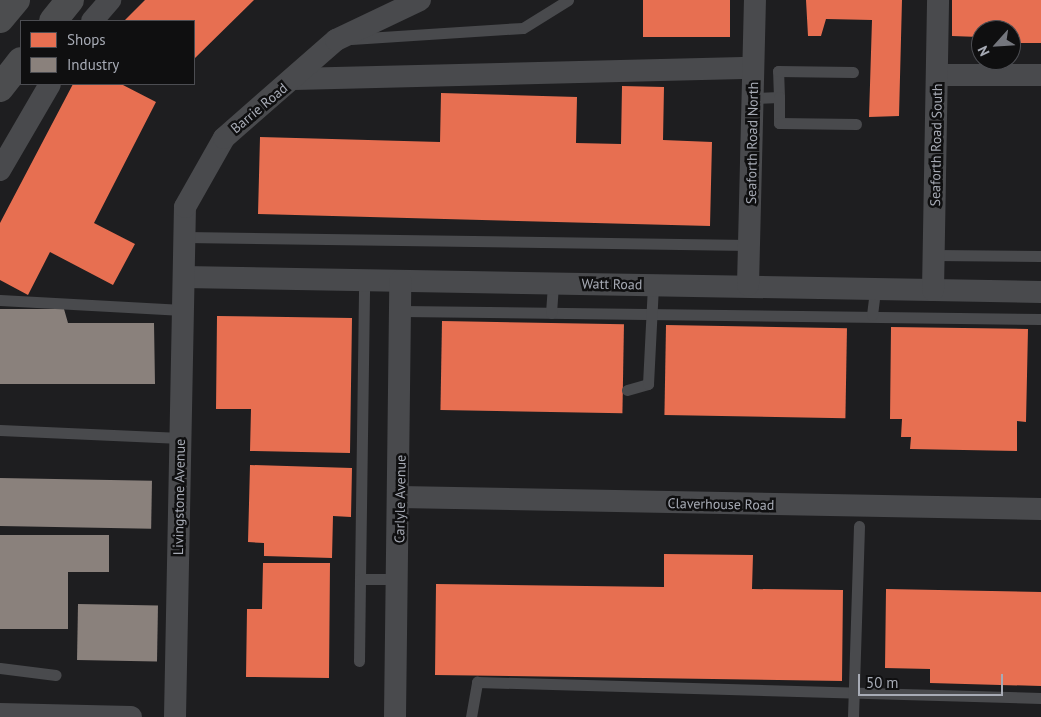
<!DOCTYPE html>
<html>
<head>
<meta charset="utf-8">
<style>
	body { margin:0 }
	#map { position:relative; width:1041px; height:717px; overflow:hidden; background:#141415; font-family:"PT Sans",sans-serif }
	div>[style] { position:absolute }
	.built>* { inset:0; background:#1e1e20 }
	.shops>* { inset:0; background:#e76f51; transform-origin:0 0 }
	.industry>* { inset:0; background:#8a817c; transform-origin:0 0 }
	.service>* { height:11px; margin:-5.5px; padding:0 5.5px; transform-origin:5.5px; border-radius:5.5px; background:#494a4d }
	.minor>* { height:22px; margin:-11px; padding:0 11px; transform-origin:11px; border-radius:11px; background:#494a4d }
	.primary>* { height:28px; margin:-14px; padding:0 14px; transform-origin:14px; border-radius:14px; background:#4c4d4f }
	span { translate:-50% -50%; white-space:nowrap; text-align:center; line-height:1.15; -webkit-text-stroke:5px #0f0f10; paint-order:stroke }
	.street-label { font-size:14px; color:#a7abb5 }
	.legend { position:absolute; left:20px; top:20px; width:175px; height:65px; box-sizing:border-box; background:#0f0f10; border:1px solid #4c4d52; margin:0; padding:6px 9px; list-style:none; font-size:15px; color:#a7abb5 }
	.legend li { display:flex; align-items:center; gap:10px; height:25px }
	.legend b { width:25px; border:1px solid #4c4d52 }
	.north { position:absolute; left:971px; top:20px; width:50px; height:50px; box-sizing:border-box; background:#0f0f10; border:1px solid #4c4d52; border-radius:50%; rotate:244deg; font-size:14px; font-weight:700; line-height:20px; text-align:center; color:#a7abb5 }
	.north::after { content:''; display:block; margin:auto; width:18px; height:22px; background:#74767d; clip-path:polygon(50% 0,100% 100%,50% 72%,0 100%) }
	.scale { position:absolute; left:858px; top:674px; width:145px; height:22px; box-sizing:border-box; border:2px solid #a7abb5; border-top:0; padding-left:6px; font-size:15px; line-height:18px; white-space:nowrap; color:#a7abb5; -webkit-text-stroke:4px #0f0f10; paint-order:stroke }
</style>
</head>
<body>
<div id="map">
	<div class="built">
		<div style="clip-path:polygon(evenodd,0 0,1041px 0,1041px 717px,0 717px,0 0,21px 21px,194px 21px,194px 84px,21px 84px,21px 21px,0 0,981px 30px,1011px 30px,1011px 60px,981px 60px,981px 30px)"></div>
	</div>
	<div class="shops">
		<div style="clip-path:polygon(145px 0,254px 0,194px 59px,194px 21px,124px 21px)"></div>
		<div style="left:643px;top:0;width:87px;height:37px"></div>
		<div style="clip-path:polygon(806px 0,902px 0,899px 116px,869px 117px,872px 20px,826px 19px,821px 36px,808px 36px)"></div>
		<div style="clip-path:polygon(952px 0,1041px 0,1041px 43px,1011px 43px,1011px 30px,981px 30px,981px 42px,979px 37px,952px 36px)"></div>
		<div style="clip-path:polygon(73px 84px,121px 84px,156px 102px,94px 223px,135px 244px,113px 285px,50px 252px,28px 295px,0 280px,0 223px)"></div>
		<div style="clip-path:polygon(622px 86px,664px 87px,663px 140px,712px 142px,710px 226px,258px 214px,260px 137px,440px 142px,441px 93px,577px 97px,576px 143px,621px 144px)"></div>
		<div style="clip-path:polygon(217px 316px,352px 318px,350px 453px,250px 451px,251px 409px,216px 409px)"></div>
		<div style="left:442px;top:321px;width:182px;height:89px;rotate:1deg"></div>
		<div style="left:666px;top:325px;width:181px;height:90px;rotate:1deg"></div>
		<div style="clip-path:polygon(891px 327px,1028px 329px,1026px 422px,1017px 421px,1017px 451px,910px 449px,911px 437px,901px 437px,902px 419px,890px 419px)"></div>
		<div style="clip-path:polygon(250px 465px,352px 468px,351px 517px,333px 516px,332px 558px,264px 556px,264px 543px,248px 542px)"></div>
		<div style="clip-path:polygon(664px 554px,753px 555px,752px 589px,843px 590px,842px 681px,435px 675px,436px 584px,664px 587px)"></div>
		<div style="clip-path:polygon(263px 563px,330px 563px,329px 678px,246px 677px,247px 609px,262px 609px)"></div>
		<div style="clip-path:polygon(886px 589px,1041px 592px,1041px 686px,930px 683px,930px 669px,885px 668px)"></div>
	</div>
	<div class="industry">
		<div style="clip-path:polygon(0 309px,64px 309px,68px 323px,154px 323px,155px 384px,0 384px)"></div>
		<div style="left:0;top:478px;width:152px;height:48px;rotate:1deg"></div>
		<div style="clip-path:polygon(0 535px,109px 535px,109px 572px,68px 572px,68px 629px,0 629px)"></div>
		<div style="left:78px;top:604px;width:80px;height:56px;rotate:1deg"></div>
	</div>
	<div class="service">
		<div style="left:351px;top:39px;width:172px;rotate:-3.7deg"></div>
		<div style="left:523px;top:28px;width:53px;rotate:-31.9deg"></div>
		<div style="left:779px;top:97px;width:26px;rotate:-92deg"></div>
		<div style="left:778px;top:71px;width:75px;rotate:0.8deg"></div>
		<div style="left:753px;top:98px;width:26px;rotate:-2deg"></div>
		<div style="left:779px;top:97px;width:26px;rotate:90deg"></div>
		<div style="left:779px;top:123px;width:77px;rotate:0.7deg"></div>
		<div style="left:185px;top:237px;width:564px;rotate:0.81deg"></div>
		<div style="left:934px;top:255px;width:107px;rotate:0.5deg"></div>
		<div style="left:0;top:300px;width:183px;rotate:3.1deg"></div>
		<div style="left:402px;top:311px;width:639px;rotate:0.72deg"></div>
		<div style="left:551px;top:313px;width:30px;rotate:-86deg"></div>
		<div style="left:872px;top:315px;width:25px;rotate:-83deg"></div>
		<div style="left:627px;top:390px;width:22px;rotate:-16deg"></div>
		<div style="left:648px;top:384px;width:100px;rotate:-87.1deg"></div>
		<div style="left:0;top:430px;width:181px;rotate:2.5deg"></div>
		<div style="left:360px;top:579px;width:299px;rotate:-89.2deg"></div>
		<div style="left:359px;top:661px;width:82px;rotate:-89.3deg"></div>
		<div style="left:360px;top:579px;width:38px"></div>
		<div style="left:0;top:668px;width:56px;rotate:7.1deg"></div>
		<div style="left:471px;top:717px;width:36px;rotate:-80deg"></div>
		<div style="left:477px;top:682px;width:564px;rotate:1.62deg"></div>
		<div style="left:853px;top:717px;width:191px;rotate:-88.2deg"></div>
	</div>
	<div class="minor">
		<div style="left:92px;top:21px;width:28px;rotate:-49deg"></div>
		<div style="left:937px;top:75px;width:104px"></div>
		<div style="left:294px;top:79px;width:459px;rotate:-1.4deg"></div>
		<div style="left:0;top:170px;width:99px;rotate:-59.8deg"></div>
		<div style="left:184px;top:277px;width:857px;rotate:1deg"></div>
		<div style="left:748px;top:285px;width:285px;rotate:-88.6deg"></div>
		<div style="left:933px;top:290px;width:290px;rotate:-89deg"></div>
		<div style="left:400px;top:497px;width:641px;rotate:1.07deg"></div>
		<div style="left:0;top:714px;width:131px;rotate:1.3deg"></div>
		<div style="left:175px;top:717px;width:510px;rotate:-88.88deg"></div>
		<div style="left:185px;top:207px;width:79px;rotate:-60.5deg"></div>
		<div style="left:224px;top:138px;width:149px;rotate:-41.2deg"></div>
		<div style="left:336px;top:40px;width:93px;rotate:-25.5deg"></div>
		<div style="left:395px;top:717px;width:436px;rotate:-89.3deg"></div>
	</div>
	<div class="primary">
		<div style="left:0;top:19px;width:25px;rotate:-50deg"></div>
		<div style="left:53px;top:21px;width:27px;rotate:-51deg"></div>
		<div style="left:0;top:88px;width:34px;rotate:-52deg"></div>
	</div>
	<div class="street-label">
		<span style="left:259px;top:108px;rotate:-40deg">Barrie Road</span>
		<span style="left:752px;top:143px;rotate:-89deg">Seaforth Road North</span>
		<span style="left:936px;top:145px;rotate:-89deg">Seaforth Road South</span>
		<span style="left:612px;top:284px;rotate:1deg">Watt Road</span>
		<span style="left:179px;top:497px;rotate:-89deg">Livingstone Avenue</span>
		<span style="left:400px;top:499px;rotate:-89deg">Carlyle Avenue</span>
		<span style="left:721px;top:504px;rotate:1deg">Claverhouse Road</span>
	</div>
	<ul class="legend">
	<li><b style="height:14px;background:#e76f51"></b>Shops</li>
	<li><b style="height:14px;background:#8a817c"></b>Industry</li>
	</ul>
	<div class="north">N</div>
	<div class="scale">50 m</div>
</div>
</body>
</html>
